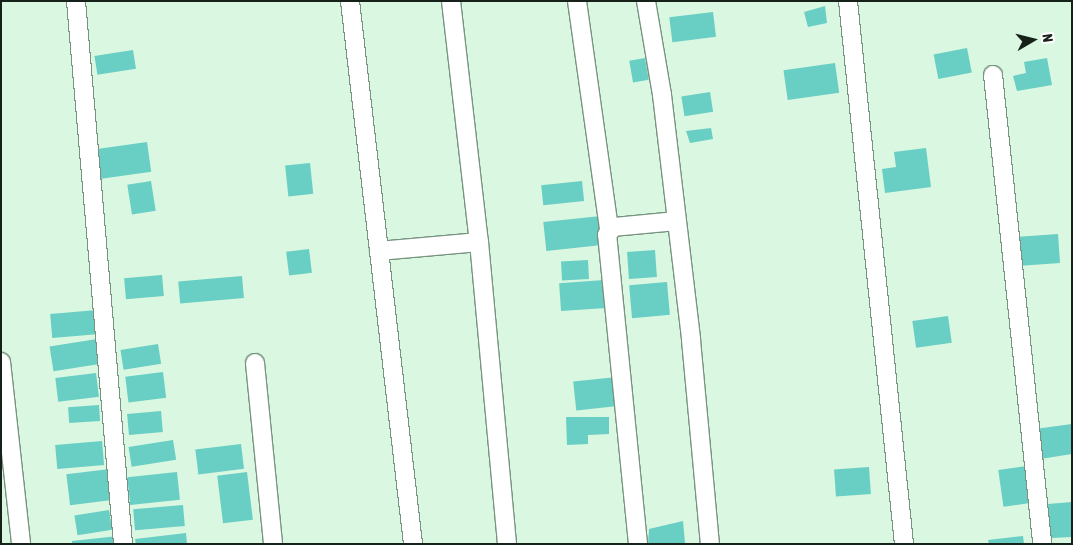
<!DOCTYPE html>
<html>
<head>
<meta charset="utf-8">
<style>
	body { margin:0 }
	#map { position:relative; width:1073px; height:545px; overflow:hidden; background:#d9f7e1; font-family:"Asap Condensed",sans-serif }
	div>[style] { position:absolute }
	.building>* { inset:0; background:#69cec3; transform-origin:0 0 }
	.roads { filter:drop-shadow(1px 0 #78937f) drop-shadow(-1px 0 #78937f) drop-shadow(0 1px #78937f) drop-shadow(0 -1px #78937f) }
	.minor>* { height:18px; margin:-9px; padding:0 9px; transform-origin:9px; border-radius:9px; background:#fff }
	span { translate:-50% -50%; white-space:nowrap; text-align:center; line-height:1.15; -webkit-text-stroke:4px #fff; paint-order:stroke }
	.frame { position:absolute; inset:0; border:2px solid #162119; pointer-events:none }
	.north { position:absolute; left:1008px; top:15px; width:50px; height:50px; -webkit-text-stroke:4px #fff; paint-order:stroke; rotate:82deg; font-size:14px; font-weight:700; line-height:20px; text-align:center; color:#162119 }
	.north::after { content:''; display:block; margin:auto; width:18px; height:22px; background:#162119; clip-path:polygon(50% 0,100% 100%,50% 72%,0 100%) }
</style>
</head>
<body>
<div id="map">
	<div class="building">
		<div style="clip-path:polygon(825px 6px,827px 23px,808px 27px,804px 12px)"></div>
		<div style="left:713px;top:12px;width:25px;height:44px;rotate:83deg"></div>
		<div style="left:967px;top:48px;width:25px;height:34px;rotate:79deg"></div>
		<div style="left:133px;top:50px;width:19px;height:39px;rotate:81deg"></div>
		<div style="left:645px;top:58px;width:22px;height:16px;rotate:80deg"></div>
		<div style="clip-path:polygon(1047px 58px,1052px 85px,1017px 91px,1013px 76px,1026px 73px,1024px 62px)"></div>
		<div style="left:835px;top:63px;width:30px;height:52px;rotate:82deg"></div>
		<div style="left:710px;top:92px;width:20px;height:29px;rotate:81deg"></div>
		<div style="clip-path:polygon(711px 128px,713px 139px,690px 143px,686px 131px)"></div>
		<div style="left:147px;top:142px;width:30px;height:54px;rotate:82deg"></div>
		<div style="clip-path:polygon(926px 148px,931px 187px,885px 193px,882px 169px,896px 167px,894px 152px)"></div>
		<div style="left:310px;top:163px;width:31px;height:25px;rotate:84deg"></div>
		<div style="left:151px;top:181px;width:30px;height:24px;rotate:81deg"></div>
		<div style="left:582px;top:181px;width:20px;height:41px;rotate:84deg"></div>
		<div style="left:601px;top:216px;width:29px;height:58px;rotate:84deg"></div>
		<div style="left:1058px;top:234px;width:29px;height:39px;rotate:86deg"></div>
		<div style="left:309px;top:249px;width:24px;height:23px;rotate:83deg"></div>
		<div style="left:655px;top:250px;width:27px;height:28px;rotate:86deg"></div>
		<div style="left:588px;top:260px;width:19px;height:27px;rotate:87deg"></div>
		<div style="left:162px;top:275px;width:21px;height:38px;rotate:85deg"></div>
		<div style="left:242px;top:276px;width:22px;height:64px;rotate:85deg"></div>
		<div style="left:604px;top:280px;width:28px;height:45px;rotate:86deg"></div>
		<div style="left:667px;top:282px;width:33px;height:38px;rotate:85deg"></div>
		<div style="left:97px;top:310px;width:24px;height:47px;rotate:85deg"></div>
		<div style="left:948px;top:316px;width:27px;height:36px;rotate:82deg"></div>
		<div style="left:97px;top:339px;width:25px;height:48px;rotate:81deg"></div>
		<div style="left:158px;top:344px;width:20px;height:38px;rotate:81deg"></div>
		<div style="left:163px;top:372px;width:26px;height:38px;rotate:83deg"></div>
		<div style="left:96px;top:373px;width:24px;height:41px;rotate:83deg"></div>
		<div style="left:617px;top:377px;width:29px;height:44px;rotate:84deg"></div>
		<div style="left:99px;top:405px;width:16px;height:31px;rotate:86deg"></div>
		<div style="left:161px;top:411px;width:21px;height:34px;rotate:85deg"></div>
		<div style="clip-path:polygon(566px 417px,609px 417px,609px 434px,588px 435px,588px 444px,567px 445px)"></div>
		<div style="clip-path:polygon(1072px 424px,1072px 454px,1034px 460px,1035px 429px)"></div>
		<div style="left:173px;top:440px;width:20px;height:45px;rotate:81deg"></div>
		<div style="left:102px;top:441px;width:24px;height:47px;rotate:85deg"></div>
		<div style="left:241px;top:444px;width:25px;height:46px;rotate:83deg"></div>
		<div style="left:1027px;top:466px;width:37px;height:29px;rotate:82deg"></div>
		<div style="left:869px;top:467px;width:27px;height:35px;rotate:86deg"></div>
		<div style="left:110px;top:469px;width:31px;height:44px;rotate:83deg"></div>
		<div style="left:177px;top:472px;width:28px;height:50px;rotate:84deg"></div>
		<div style="left:247px;top:472px;width:48px;height:30px;rotate:83deg"></div>
		<div style="clip-path:polygon(1072px 502px,1072px 537px,1051px 538px,1048px 504px)"></div>
		<div style="left:183px;top:505px;width:21px;height:50px;rotate:85deg"></div>
		<div style="left:109px;top:510px;width:20px;height:35px;rotate:81deg"></div>
		<div style="clip-path:polygon(683px 521px,685px 543px,648px 544px,649px 529px)"></div>
		<div style="clip-path:polygon(186px 533px,187px 544px,136px 544px,135px 539px)"></div>
		<div style="clip-path:polygon(118px 536px,119px 544px,72px 544px,72px 541px)"></div>
		<div style="clip-path:polygon(1023px 536px,1024px 544px,989px 544px,988px 540px)"></div>
	</div>
	<div class="roads">
		<div class="minor">
			<div style="left:76px;top:1px;width:545px;rotate:85.05deg"></div>
			<div style="left:350px;top:1px;width:547px;rotate:83.38deg"></div>
			<div style="left:451px;top:1px;width:243px;rotate:83.4deg"></div>
			<div style="left:479px;top:242px;width:303px;rotate:84.7deg"></div>
			<div style="left:577px;top:1px;width:230px;rotate:82deg"></div>
			<div style="left:646px;top:1px;width:95px;rotate:80.3deg"></div>
			<div style="left:662px;top:95px;width:247px;rotate:83.2deg"></div>
			<div style="left:691px;top:340px;width:205px;rotate:84.7deg"></div>
			<div style="left:848px;top:1px;width:546px;rotate:84.11deg"></div>
			<div style="left:993px;top:75px;width:472px;rotate:84deg"></div>
			<div style="left:379px;top:251px;width:100px;rotate:-5.1deg"></div>
			<div style="left:1px;top:362px;width:183px;rotate:83.7deg"></div>
			<div style="left:255px;top:363px;width:182px;rotate:84.3deg"></div>
			<div style="left:638px;top:544px;width:311px;rotate:-95.7deg"></div>
			<div style="left:607px;top:235px;width:10px;rotate:-53deg"></div>
			<div style="left:613px;top:227px;width:63px;rotate:-5.4deg"></div>
		</div>
	</div>
	<div class="frame"></div>
	<div class="north">N</div>
</div>
</body>
</html>
